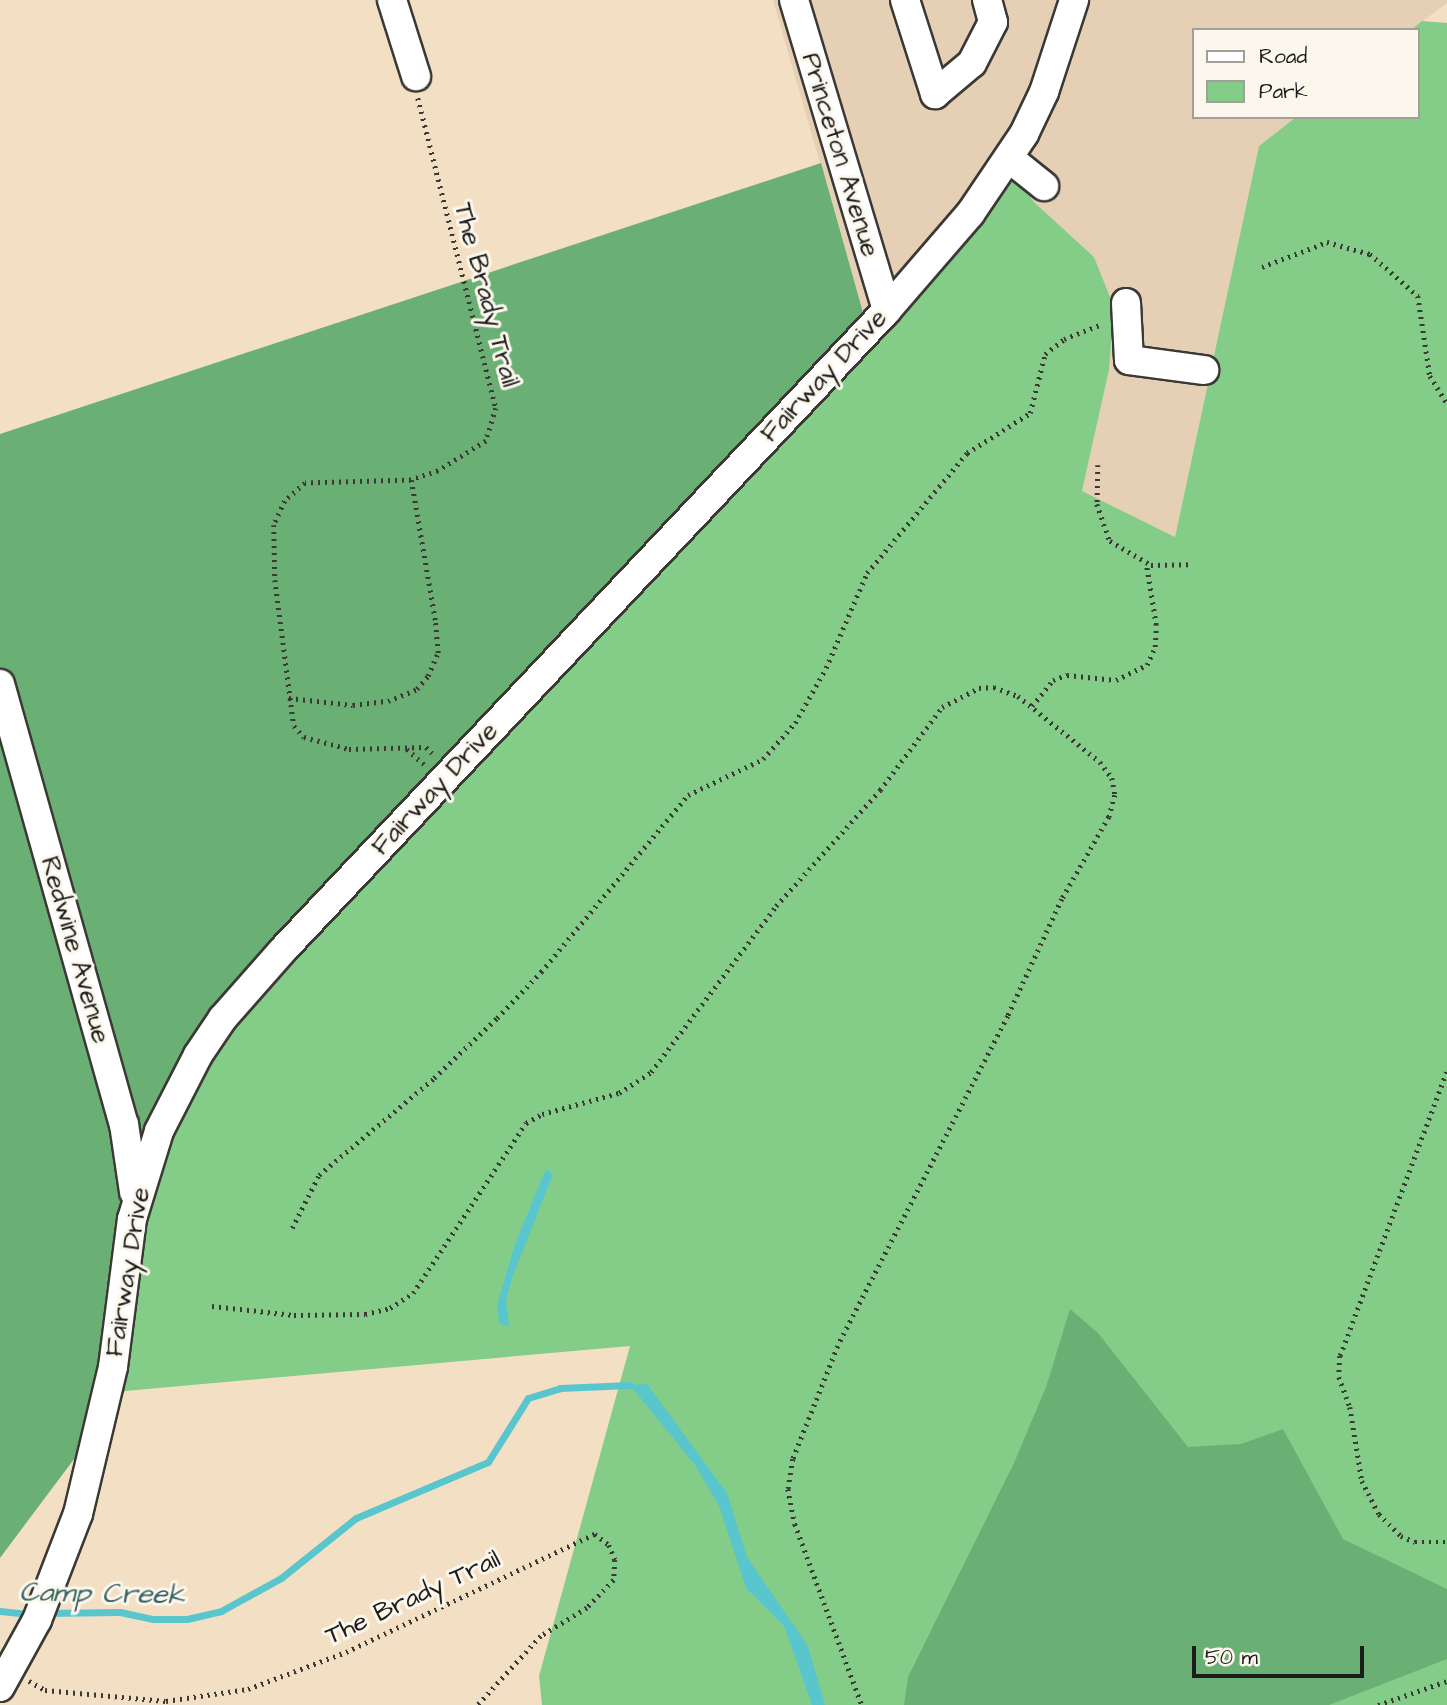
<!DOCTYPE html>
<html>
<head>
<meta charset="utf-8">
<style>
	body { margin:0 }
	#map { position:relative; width:1447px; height:1705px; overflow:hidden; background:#f3e0c4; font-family:"Architects Daughter",sans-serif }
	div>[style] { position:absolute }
	.built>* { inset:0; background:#e6d0b5 }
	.green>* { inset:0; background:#83cd89 }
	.forest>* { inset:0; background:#6ab075 }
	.water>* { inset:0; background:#59c6ce }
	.stream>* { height:7px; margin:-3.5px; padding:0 3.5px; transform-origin:3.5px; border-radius:3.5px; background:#59c6ce }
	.path>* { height:4.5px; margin-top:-2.25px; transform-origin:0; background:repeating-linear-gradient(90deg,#3c3935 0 2px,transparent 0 7px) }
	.roads { filter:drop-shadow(2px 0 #3c3935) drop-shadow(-2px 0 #3c3935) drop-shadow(0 2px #3c3935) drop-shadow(0 -2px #3c3935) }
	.minor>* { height:28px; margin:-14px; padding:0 14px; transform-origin:14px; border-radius:14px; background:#fff }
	span { translate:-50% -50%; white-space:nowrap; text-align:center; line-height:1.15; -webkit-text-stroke:6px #fbf7ec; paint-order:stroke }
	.street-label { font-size:26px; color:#1c1c1c }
	.water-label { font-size:28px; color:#346063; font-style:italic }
	.legend { position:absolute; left:1192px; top:28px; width:228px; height:91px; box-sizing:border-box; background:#fbf7ec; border:2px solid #a29f99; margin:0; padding:9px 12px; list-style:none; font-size:21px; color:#1c1c1c }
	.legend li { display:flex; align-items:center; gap:14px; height:35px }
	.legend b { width:35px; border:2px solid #a29f99 }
	.scale { position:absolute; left:1192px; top:1646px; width:172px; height:32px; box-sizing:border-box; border:4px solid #1c1c1c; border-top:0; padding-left:9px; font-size:21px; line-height:24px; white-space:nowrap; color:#1c1c1c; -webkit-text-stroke:5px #fbf7ec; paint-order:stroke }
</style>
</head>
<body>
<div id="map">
	<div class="built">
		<div style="clip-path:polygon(773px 0,1447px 0,1447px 3px,1411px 30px,1193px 30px,1193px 117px,1296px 117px,1259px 146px,1175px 537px,1082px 491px,1109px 370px,1094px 257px,1034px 202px,1008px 166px,864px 316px)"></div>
	</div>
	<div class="green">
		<div style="clip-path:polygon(1422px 21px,1447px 23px,1447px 1705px,542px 1705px,539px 1676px,630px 1346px,125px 1391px,125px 1316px,115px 1248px,220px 1001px,1008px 166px,1034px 202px,1094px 257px,1114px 307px,1109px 370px,1082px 491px,1175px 537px,1259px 146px,1296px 117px,1417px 117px,1417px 30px,1411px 30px)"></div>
	</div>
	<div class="forest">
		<div style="clip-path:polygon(821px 163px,864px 316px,220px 1001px,115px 1248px,125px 1316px,125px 1391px,0 1558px,0 434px)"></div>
		<div style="clip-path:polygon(1070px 1309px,1098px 1333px,1188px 1447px,1241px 1444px,1283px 1429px,1343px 1539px,1447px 1589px,1447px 1659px,1329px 1705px,904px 1705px,908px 1677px,1014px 1463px,1046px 1387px)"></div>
	</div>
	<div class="water">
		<div style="clip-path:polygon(546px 1169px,553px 1174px,512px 1278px,506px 1301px,509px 1327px,499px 1323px,497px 1305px,515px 1244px)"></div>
		<div style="clip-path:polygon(647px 1384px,727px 1493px,747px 1557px,808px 1646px,825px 1705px,812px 1705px,784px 1626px,746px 1588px,719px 1506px,695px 1465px,630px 1385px)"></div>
	</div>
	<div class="stream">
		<div style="left:0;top:1611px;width:30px;rotate:6deg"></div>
		<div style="left:45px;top:1613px;width:75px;rotate:-0.8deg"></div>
		<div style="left:120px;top:1612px;width:34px;rotate:12deg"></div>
		<div style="left:153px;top:1619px;width:34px"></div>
		<div style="left:187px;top:1619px;width:35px;rotate:-13deg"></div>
		<div style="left:221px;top:1611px;width:68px;rotate:-28.8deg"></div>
		<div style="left:281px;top:1578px;width:96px;rotate:-38.7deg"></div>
		<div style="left:356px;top:1518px;width:143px;rotate:-23deg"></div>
		<div style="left:488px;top:1462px;width:75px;rotate:-58deg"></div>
		<div style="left:528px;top:1398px;width:34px;rotate:-17deg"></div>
		<div style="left:560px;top:1388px;width:70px;rotate:-2.5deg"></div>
	</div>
	<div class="path">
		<div style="left:418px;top:98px;width:320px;rotate:75.9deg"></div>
		<div style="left:496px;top:408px;width:34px;rotate:107deg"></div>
		<div style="left:486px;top:441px;width:57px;rotate:148deg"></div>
		<div style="left:438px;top:471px;width:28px;rotate:162deg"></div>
		<div style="left:411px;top:480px;width:106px;rotate:178.4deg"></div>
		<div style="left:305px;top:483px;width:27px;rotate:138deg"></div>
		<div style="left:285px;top:501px;width:26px;rotate:115deg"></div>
		<div style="left:274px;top:525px;width:55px;rotate:89deg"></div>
		<div style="left:275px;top:580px;width:147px;rotate:82.6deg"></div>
		<div style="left:294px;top:726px;width:15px;rotate:48deg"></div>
		<div style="left:304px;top:737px;width:47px;rotate:14.9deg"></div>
		<div style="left:349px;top:749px;width:77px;rotate:-1.5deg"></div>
		<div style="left:426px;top:747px;width:13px;rotate:45deg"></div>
		<div style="left:1262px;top:267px;width:70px;rotate:-21deg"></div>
		<div style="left:1327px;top:242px;width:45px;rotate:15.6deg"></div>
		<div style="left:1370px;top:254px;width:64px;rotate:41.2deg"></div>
		<div style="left:1418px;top:296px;width:81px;rotate:81.5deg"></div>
		<div style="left:1430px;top:376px;width:32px;rotate:58deg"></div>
		<div style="left:1098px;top:465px;width:39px;rotate:91deg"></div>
		<div style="left:1097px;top:504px;width:39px;rotate:71deg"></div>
		<div style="left:1110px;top:541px;width:48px;rotate:30.3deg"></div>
		<div style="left:1151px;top:565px;width:39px;rotate:-1deg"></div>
		<div style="left:289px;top:698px;width:64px;rotate:6.2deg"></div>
		<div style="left:353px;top:705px;width:35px;rotate:-7deg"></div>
		<div style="left:388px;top:701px;width:31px;rotate:-22deg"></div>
		<div style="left:417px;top:689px;width:17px;rotate:-50deg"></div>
		<div style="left:428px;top:676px;width:25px;rotate:-67deg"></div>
		<div style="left:438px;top:653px;width:33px;rotate:-95deg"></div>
		<div style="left:435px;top:620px;width:142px;rotate:-99.7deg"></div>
		<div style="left:1032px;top:706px;width:33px;rotate:-51deg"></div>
		<div style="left:1053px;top:680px;width:15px;rotate:-20deg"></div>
		<div style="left:1067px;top:675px;width:49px;rotate:5.8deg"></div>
		<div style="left:1116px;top:680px;width:34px;rotate:-26deg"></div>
		<div style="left:1147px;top:665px;width:20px;rotate:-66deg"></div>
		<div style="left:1155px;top:647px;width:22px;rotate:-87deg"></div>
		<div style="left:1156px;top:625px;width:63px;rotate:-99.2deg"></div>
		<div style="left:407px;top:749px;width:25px;rotate:42deg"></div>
		<div style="left:1447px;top:1072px;width:303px;rotate:110.6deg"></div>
		<div style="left:1340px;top:1356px;width:21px;rotate:93deg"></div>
		<div style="left:1339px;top:1377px;width:32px;rotate:70deg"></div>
		<div style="left:1350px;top:1407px;width:75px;rotate:80.8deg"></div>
		<div style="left:1362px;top:1481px;width:37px;rotate:63deg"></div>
		<div style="left:1379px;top:1514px;width:31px;rotate:45deg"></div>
		<div style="left:1401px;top:1536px;width:15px;rotate:23deg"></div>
		<div style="left:1415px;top:1542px;width:32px"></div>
		<div style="left:292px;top:1228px;width:59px;rotate:-63deg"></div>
		<div style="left:319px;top:1175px;width:150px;rotate:-40.1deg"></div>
		<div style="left:434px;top:1078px;width:87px;rotate:-43.6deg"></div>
		<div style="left:497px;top:1018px;width:64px;rotate:-46.3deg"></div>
		<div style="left:541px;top:972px;width:230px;rotate:-50.3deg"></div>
		<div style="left:688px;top:795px;width:83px;rotate:-25.6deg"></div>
		<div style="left:763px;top:759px;width:48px;rotate:-48.4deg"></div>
		<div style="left:795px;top:723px;width:63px;rotate:-60.6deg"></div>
		<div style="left:826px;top:668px;width:103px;rotate:-66.7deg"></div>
		<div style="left:867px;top:573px;width:156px;rotate:-50.2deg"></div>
		<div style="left:967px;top:453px;width:75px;rotate:-32.4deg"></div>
		<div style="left:1030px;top:413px;width:61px;rotate:-75.7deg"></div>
		<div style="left:1045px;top:354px;width:24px;rotate:-38deg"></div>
		<div style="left:1064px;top:339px;width:41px;rotate:-21.5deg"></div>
		<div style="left:212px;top:1306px;width:82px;rotate:6.3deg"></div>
		<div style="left:294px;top:1315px;width:71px;rotate:-0.8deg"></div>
		<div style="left:365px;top:1314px;width:26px;rotate:-13deg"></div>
		<div style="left:390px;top:1308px;width:27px;rotate:-33deg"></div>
		<div style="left:413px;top:1293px;width:204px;rotate:-56.4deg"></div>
		<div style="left:526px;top:1123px;width:18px;rotate:-29deg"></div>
		<div style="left:542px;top:1114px;width:80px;rotate:-15.3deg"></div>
		<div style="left:619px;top:1093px;width:38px;rotate:-33deg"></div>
		<div style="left:651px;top:1072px;width:208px;rotate:-53deg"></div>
		<div style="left:776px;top:906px;width:156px;rotate:-48.1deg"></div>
		<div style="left:880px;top:790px;width:104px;rotate:-53.2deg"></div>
		<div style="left:942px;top:707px;width:42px;rotate:-27.2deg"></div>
		<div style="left:979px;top:688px;width:15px;rotate:-4deg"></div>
		<div style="left:994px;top:687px;width:26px;rotate:21deg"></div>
		<div style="left:1018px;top:696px;width:105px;rotate:38.8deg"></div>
		<div style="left:1100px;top:762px;width:20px;rotate:53deg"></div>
		<div style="left:1112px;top:778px;width:17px;rotate:80deg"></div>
		<div style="left:1115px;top:795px;width:23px;rotate:105deg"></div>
		<div style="left:1109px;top:817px;width:95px;rotate:119.8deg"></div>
		<div style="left:1062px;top:899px;width:129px;rotate:114.8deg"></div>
		<div style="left:1008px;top:1016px;width:371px;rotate:117.3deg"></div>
		<div style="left:838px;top:1346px;width:122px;rotate:111.7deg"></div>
		<div style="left:793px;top:1459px;width:30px;rotate:99deg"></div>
		<div style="left:788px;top:1489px;width:36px;rotate:79deg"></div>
		<div style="left:795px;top:1524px;width:193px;rotate:69.7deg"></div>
		<div style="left:29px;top:1681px;width:18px;rotate:29deg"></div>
		<div style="left:45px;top:1690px;width:121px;rotate:5.2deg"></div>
		<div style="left:166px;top:1701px;width:83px;rotate:-8.3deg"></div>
		<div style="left:248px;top:1689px;width:105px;rotate:-20.7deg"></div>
		<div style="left:346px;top:1652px;width:276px;rotate:-25.4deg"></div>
		<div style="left:595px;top:1534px;width:18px;rotate:38deg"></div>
		<div style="left:609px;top:1545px;width:16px;rotate:68deg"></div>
		<div style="left:615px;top:1560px;width:20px;rotate:93deg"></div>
		<div style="left:614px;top:1580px;width:39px;rotate:134deg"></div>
		<div style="left:587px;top:1608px;width:54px;rotate:148.7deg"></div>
		<div style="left:541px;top:1636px;width:93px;rotate:132.4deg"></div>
		<div style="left:1378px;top:1705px;width:73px;rotate:-19.2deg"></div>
	</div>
	<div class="roads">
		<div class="minor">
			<div style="left:392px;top:0;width:80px;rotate:72.5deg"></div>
			<div style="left:794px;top:0;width:324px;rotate:73.3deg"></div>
			<div style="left:905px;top:0;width:99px;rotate:72.3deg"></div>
			<div style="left:935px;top:94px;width:48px;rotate:-40deg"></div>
			<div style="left:972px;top:63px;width:46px;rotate:-62.9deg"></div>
			<div style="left:993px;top:22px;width:23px;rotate:-105deg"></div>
			<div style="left:1009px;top:158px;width:45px;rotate:38.7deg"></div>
			<div style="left:1126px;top:303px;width:57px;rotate:87deg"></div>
			<div style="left:1129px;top:360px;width:76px;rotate:7.6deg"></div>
			<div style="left:0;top:684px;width:457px;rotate:74.3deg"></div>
			<div style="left:124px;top:1124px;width:69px;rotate:81.6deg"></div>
			<div style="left:0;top:1687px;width:77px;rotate:-61.1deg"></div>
			<div style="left:37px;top:1620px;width:114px;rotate:-68.9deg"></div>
			<div style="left:78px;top:1514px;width:151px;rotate:-76.6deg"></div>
			<div style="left:113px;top:1367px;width:149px;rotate:-82.7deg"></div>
			<div style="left:132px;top:1219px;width:92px;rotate:-72.9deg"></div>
			<div style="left:159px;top:1131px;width:85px;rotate:-62.8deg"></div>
			<div style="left:198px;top:1055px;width:45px;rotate:-56deg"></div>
			<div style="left:223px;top:1018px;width:89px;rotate:-48.6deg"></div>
			<div style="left:282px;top:951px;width:881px;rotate:-46.65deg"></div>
			<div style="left:887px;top:310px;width:127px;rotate:-49.2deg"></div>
			<div style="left:970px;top:214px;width:97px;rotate:-56deg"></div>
			<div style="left:1024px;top:134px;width:47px;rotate:-64.5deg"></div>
			<div style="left:1044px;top:92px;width:97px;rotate:-71.9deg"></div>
		</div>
	</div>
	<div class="street-label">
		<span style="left:840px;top:155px;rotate:73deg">Princeton Avenue</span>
		<span style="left:486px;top:295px;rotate:75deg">The Brady Trail</span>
		<span style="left:824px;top:376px;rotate:-47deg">Fairway Drive</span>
		<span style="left:435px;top:789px;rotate:-47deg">Fairway Drive</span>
		<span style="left:75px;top:950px;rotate:74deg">Redwine Avenue</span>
		<span style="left:128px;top:1272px;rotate:-81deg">Fairway Drive</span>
		<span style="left:413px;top:1598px;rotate:-25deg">The Brady Trail</span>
	</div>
	<div class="water-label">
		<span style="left:102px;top:1594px;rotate:1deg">Camp Creek</span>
	</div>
	<ul class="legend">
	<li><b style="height:9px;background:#fff"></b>Road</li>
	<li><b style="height:19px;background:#83cd89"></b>Park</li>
	</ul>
	<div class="scale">50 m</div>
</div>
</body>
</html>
